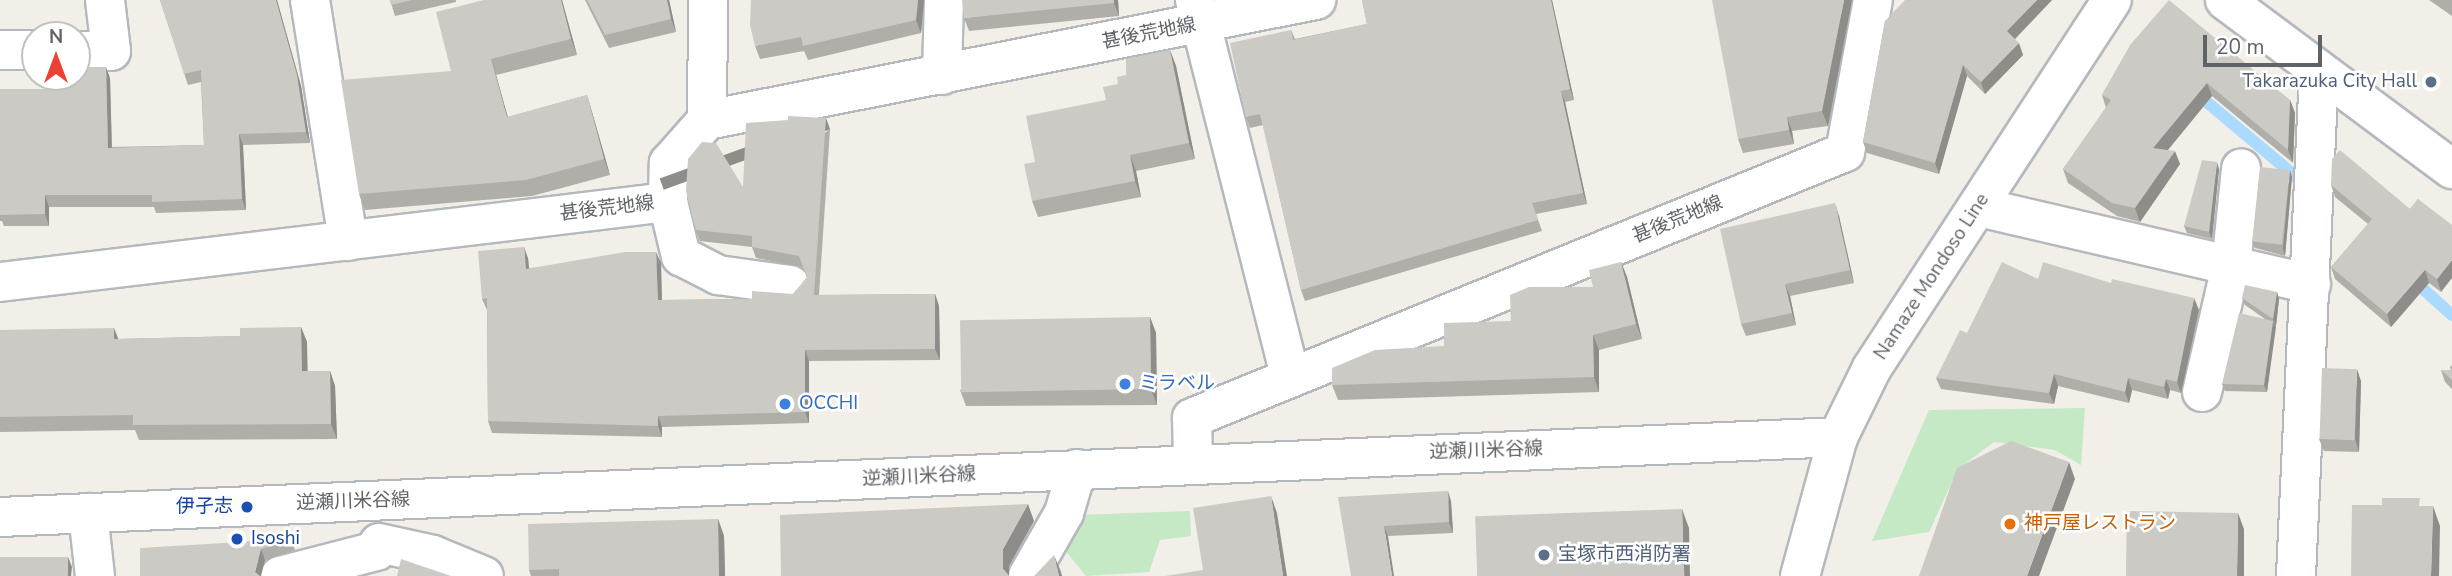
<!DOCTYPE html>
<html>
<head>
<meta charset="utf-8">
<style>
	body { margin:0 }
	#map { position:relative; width:2452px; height:576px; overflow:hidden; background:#f1efe8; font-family:"Nunito Sans","Noto Sans JP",sans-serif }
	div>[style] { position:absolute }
	.green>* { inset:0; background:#c5e8c5 }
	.stream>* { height:12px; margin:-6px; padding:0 6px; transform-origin:6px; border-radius:6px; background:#aadaff }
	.roads { filter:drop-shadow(2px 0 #b5b8bc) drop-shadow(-2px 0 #b5b8bc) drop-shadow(0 2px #b5b8bc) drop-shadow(0 -2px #b5b8bc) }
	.street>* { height:38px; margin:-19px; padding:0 19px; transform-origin:19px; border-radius:19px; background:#fff }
	.secondary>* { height:38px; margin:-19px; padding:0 19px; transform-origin:19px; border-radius:19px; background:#fff }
	.wall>* { inset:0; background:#afaea9 }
	.shaded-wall>* { inset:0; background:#8f8d8a; transform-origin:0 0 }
	.building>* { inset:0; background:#cccac5; transform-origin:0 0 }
	.dots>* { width:19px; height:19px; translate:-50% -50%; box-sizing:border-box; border:4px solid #fff; border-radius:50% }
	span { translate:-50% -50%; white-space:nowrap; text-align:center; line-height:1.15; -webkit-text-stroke:5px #fff; paint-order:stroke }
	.street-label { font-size:19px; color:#5f6368 }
	.service-label { font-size:19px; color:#4e5e75 }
	.right { translate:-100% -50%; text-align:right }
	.left { translate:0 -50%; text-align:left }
	.shop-label { font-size:19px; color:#366cbe }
	.transit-label { font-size:19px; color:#164399 }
	.food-label { font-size:19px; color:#c56008 }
	.north { position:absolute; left:21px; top:21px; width:70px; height:70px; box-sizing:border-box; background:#fff; border:2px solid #bfc1c3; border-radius:50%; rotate:0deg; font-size:19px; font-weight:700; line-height:28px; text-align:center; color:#5f6368 }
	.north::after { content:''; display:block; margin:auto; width:24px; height:32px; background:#ea4335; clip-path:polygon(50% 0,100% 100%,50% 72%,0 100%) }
	.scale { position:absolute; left:2203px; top:35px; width:119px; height:32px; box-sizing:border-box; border:4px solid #5f6368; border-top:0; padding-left:9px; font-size:21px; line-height:24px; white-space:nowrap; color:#5f6368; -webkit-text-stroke:5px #fff; paint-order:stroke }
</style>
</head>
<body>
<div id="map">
	<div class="green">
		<div style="clip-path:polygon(2085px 408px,2081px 465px,2055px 450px,1994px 442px,1958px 469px,1929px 532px,1872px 541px,1929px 410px)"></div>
		<div style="clip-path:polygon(1190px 511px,1191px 536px,1160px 540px,1149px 572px,1086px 576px,1064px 549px,1078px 515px)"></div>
	</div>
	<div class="stream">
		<div style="left:2196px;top:93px;width:138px;rotate:40deg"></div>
		<div style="left:2411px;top:278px;width:55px;rotate:42.1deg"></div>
	</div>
	<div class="roads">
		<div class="street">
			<div style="left:310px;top:0;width:244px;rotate:81deg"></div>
			<div style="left:1195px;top:0;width:388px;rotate:75.8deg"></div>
			<div style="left:0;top:50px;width:35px"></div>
			<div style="left:77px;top:51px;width:34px"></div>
			<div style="left:111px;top:51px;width:51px;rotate:-96.7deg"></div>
			<div style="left:942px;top:75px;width:75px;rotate:-88.5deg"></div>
			<div style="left:707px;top:120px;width:120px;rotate:-89.5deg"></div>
			<div style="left:668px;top:202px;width:56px;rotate:76.5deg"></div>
			<div style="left:681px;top:256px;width:42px;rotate:27.2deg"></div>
			<div style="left:718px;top:275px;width:73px;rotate:7.9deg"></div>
			<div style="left:1979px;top:207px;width:341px;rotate:13.1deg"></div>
			<div style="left:0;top:282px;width:673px;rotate:-6.83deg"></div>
			<div style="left:668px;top:202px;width:39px;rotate:-89deg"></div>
			<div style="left:669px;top:163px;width:57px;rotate:-48.5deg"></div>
			<div style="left:707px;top:120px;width:621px;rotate:-11.15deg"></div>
			<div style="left:2202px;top:392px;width:129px;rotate:-77deg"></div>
			<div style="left:2231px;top:266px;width:98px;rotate:-84.1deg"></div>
			<div style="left:1193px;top:461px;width:43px;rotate:-91.3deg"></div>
			<div style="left:1192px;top:418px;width:705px;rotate:-22.16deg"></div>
			<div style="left:1845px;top:152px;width:155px;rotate:-79.6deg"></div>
			<div style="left:88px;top:513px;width:63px;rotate:83.7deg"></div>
			<div style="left:379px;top:543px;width:55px;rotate:12.5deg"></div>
			<div style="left:433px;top:555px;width:55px;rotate:22.4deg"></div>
			<div style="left:280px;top:576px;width:100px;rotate:-14.5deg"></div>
			<div style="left:1028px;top:576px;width:73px;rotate:-60.3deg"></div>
			<div style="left:1064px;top:513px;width:46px;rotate:-73.5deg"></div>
			<div style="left:2296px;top:576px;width:505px;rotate:-87.39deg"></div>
		</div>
		<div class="secondary">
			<div style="left:2225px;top:0;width:283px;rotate:36.7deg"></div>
			<div style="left:0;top:517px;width:1840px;rotate:-2.49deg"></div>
			<div style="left:1800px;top:576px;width:144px;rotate:-74.7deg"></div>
			<div style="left:1838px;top:437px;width:77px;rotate:-63.8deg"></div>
			<div style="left:1872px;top:368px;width:439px;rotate:-56.9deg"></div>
		</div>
	</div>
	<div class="wall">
		<div style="clip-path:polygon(160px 0,277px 0,301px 86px,310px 143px,243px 145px,246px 210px,156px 213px,154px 207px,49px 207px,49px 226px,4px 226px,2px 221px,0 221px,0 89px,55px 89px,110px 78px,112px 147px,204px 145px,201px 82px,188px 85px)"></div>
		<div style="clip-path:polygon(390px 0,456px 0,456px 2px,395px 16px)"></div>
		<div style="clip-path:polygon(484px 0,562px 0,577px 55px,496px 75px,508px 117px,587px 95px,592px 112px,610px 175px,532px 196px,365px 210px,359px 194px,451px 71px)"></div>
		<div style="clip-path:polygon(585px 0,669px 0,676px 32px,609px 48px)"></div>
		<div style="clip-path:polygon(924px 0,921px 33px,808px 60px,804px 51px,760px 59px,755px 46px)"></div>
		<div style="clip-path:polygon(1118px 0,1119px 16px,969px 31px,964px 18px)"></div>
		<div style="clip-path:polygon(1362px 0,1552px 0,1574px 100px,1565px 102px,1587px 204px,1536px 214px,1542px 231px,1305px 301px,1301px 290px,1263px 125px,1250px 128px,1246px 117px,1291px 30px,1295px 39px,1367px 24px)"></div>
		<div style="clip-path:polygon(1852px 0,1828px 126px,1792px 131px,1794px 144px,1743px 153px,1738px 139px)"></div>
		<div style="clip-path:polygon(2052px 0,2015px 39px,2023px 55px,1985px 94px,1967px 76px,1939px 174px,1867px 153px,1863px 142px,1885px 21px)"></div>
		<div style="clip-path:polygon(2429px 0,2452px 0,2452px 16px)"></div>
		<div style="clip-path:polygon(2131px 44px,2290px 100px,2295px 113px,2293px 163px,2212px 96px,2168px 150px,2180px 164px,2140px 222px,2117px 216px,2068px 183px,2063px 169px,2106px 108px,2102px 95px)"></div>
		<div style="clip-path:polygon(1170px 50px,1176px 66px,1195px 159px,1136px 171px,1141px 197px,1038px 217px,1032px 201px,1035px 162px,1106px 100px,1126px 75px)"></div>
		<div style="clip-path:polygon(830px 129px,819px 295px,935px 294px,939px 306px,940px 360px,809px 361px,809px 423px,662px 427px,662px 437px,492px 433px,488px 421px,487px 310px,482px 299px,528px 258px,529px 268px,661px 263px,662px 300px,752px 299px,793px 294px,807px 278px,803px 267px,756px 258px,752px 247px,700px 241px,696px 230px)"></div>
		<div style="clip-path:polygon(2219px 169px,2212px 239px,2187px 233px,2184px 226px)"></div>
		<div style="clip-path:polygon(2292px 177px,2285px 256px,2255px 248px,2252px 242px)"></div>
		<div style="clip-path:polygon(2331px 185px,2410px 209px,2418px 199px,2441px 292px,2429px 283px,2391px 327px,2335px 279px,2331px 267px,2368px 224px,2335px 197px)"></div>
		<div style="clip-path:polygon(1839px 216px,1854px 283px,1790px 296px,1796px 325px,1746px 336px,1741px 324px)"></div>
		<div style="clip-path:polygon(1621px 262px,1627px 277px,1642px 339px,1599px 350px,1599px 392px,1338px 400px,1332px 385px,1444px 346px,1511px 321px,1593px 287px)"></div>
		<div style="clip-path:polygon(2038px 279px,2199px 310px,2181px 393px,2170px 390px,2168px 399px,2132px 390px,2129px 403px,2058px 386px,2054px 404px,1941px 389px,1936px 378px)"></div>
		<div style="clip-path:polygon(2277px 292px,2279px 299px,2276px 326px,2275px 326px,2267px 392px,2225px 391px,2222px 384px,2265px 319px,2245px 305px,2242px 298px)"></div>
		<div style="clip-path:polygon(1150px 317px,1156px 333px,1157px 405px,966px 406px,960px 390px)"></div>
		<div style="clip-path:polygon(301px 327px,307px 342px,307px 371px,330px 371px,335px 386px,337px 439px,139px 440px,135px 430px,0 432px,0 330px,118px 339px,240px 336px)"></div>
		<div style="clip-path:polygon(2452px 365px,2452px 389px,2445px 382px,2441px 370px,2451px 370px,2450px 367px)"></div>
		<div style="clip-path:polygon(2361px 381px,2359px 452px,2324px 451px,2319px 439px)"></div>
		<div style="clip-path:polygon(1338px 497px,1451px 501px,1453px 533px,1388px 536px)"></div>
		<div style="clip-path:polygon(718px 519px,724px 536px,725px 576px,531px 576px,529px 570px)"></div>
		<div style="clip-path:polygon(291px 539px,295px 550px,265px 560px,140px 576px)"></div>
	</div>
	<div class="shaded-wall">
		<div style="clip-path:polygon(276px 0,277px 0,301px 86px,310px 143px,306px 132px)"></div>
		<div style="clip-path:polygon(561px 0,562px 0,577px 55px,571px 39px)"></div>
		<div style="clip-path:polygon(667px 0,669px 0,676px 32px,671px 19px)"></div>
		<div style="clip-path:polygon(918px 0,924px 0,921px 33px,916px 20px)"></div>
		<div style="clip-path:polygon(1114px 0,1118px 0,1119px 16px,1114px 3px)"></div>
		<div style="clip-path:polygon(1551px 0,1552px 0,1574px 100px,1570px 89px)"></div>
		<div style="clip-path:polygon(1844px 0,1852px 0,1828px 126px,1822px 111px)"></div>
		<div style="clip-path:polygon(2037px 0,2052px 0,2011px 43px,2007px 31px)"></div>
		<div style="clip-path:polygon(2019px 43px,2023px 55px,1985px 94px,1981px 82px)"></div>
		<div style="clip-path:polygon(1170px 50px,1176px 66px,1195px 159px,1189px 143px)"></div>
		<div style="clip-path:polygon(491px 59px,496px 75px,512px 133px,507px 117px)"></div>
		<div style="clip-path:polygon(1963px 65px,1967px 76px,1939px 174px,1935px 163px)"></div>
		<div style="clip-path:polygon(106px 67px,110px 78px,112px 159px,108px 148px)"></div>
		<div style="clip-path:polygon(2207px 83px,2212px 96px,2158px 162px,2153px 148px)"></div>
		<div style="clip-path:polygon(1561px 91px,1565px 102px,1587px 204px,1583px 193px)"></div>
		<div style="clip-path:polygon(587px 95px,592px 112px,610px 175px,604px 159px)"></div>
		<div style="clip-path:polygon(2290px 100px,2295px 113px,2293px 163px,2288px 150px)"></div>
		<div style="clip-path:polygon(1787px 117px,1792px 131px,1794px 144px,1789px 130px)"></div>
		<div style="left:826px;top:118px;width:12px;height:177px;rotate:70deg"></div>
		<div style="clip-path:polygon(239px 134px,243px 145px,246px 210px,242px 199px)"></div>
		<div style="clip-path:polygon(2175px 151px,2180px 164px,2140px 222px,2135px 208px)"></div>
		<div style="clip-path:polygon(1130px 155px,1136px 171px,1141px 197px,1135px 181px)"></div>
		<div style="clip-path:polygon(2217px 162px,2219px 169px,2212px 239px,2209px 232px)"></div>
		<div style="clip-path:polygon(2290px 170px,2292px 177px,2285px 256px,2283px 249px)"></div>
		<div style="clip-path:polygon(45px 195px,49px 207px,49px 226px,45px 214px)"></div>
		<div style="clip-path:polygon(1835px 203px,1839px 216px,1854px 283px,1850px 270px)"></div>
		<div style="clip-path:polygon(524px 247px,528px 258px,530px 280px,526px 269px)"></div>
		<div style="clip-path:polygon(656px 252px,661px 263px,662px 311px,658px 300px)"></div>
		<div style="clip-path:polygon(2452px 260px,2452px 278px,2441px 292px,2437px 279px)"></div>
		<div style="clip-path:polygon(1621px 262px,1627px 277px,1642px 339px,1636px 324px)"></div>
		<div style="clip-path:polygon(2425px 270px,2429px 283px,2391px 327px,2387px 314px)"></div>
		<div style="clip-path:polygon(1785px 284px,1790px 296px,1796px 325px,1792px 313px)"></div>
		<div style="clip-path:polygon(2277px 292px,2279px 299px,2276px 326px,2273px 319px)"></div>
		<div style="clip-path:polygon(935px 294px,939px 306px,940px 360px,935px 349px)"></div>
		<div style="clip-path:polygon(2194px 298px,2199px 310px,2181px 393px,2177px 382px)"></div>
		<div style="clip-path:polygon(1150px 317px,1156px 333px,1157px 405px,1151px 389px)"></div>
		<div style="clip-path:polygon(2273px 321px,2276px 327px,2267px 392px,2264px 385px)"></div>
		<div style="clip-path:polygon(301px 327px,307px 342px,308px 386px,302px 371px)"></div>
		<div style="clip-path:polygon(114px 328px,120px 343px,114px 339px)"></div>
		<div style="clip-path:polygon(1593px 335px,1599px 350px,1599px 392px,1594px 377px)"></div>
		<div style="clip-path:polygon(805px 350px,809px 361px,809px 423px,805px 412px)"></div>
		<div style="clip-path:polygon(2357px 369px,2361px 381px,2359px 452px,2355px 439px)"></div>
		<div style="clip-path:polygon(330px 371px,335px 386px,337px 439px,331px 424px)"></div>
		<div style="clip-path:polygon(2054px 374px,2058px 386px,2054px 404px,2049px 393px)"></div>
		<div style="clip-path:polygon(2128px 378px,2132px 390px,2129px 403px,2125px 392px)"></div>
		<div style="clip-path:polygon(2166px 379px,2170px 390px,2168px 399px,2164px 387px)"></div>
		<div style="clip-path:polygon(658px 416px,662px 427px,662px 437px,658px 426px)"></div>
		<div style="clip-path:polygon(2069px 462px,2075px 479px,2039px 576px,2027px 576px)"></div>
		<div style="clip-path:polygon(1448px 491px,1451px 501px,1453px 533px,1449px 522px)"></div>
		<div style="clip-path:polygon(1271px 496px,1277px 513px,1287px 576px,1283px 576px)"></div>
		<div style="clip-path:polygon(1028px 504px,1034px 521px,1009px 566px,1009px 576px,1003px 569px,1003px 549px)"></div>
		<div style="clip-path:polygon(2433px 506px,2440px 526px,2439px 576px,2431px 576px)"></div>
		<div style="clip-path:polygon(1682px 509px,1689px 528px,1690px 576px,1684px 576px)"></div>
		<div style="clip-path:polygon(2238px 513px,2244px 529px,2244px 576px,2237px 576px)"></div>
		<div style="clip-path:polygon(718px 519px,724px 536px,725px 576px,719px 576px)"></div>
		<div style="clip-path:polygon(1384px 526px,1388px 536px,1394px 576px,1392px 576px)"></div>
		<div style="clip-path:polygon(261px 549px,265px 560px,261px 576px,257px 576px,255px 572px)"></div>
		<div style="clip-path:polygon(1054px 555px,1061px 572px,1062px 576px,1059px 576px)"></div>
		<div style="clip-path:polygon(68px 557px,72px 567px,71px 576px,67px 576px)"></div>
	</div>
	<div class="building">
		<div style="clip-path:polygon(160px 0,276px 0,297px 75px,306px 132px,239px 134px,242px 199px,152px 202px,152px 195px,45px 195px,45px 214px,0 215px,0 89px,55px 89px,55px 77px,77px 77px,77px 67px,106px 67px,108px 148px,204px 145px,201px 70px,184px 74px)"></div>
		<div style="clip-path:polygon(390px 0,412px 0,391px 5px)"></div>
		<div style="clip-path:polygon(484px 0,561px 0,571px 39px,491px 59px,507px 117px,587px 95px,604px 159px,526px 180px,359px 194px,341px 80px,451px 71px,436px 12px)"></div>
		<div style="clip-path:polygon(587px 0,667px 0,671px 19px,605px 35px)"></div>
		<div style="clip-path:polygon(751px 0,918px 0,916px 20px,803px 46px,801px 37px,755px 46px,750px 25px)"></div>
		<div style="clip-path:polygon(962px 0,1114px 0,1114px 3px,964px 18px)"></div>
		<div style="clip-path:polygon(1362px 0,1551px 0,1570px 89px,1561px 91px,1583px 193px,1532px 203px,1538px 220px,1301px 290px,1260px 114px,1246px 117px,1230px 43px,1291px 30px,1293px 40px,1367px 24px)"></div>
		<div style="clip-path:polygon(1712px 0,1844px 0,1822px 111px,1787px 117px,1789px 130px,1738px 139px)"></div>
		<div style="clip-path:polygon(1905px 0,2037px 0,2007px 31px,2019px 43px,1981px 82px,1963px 65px,1935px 163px,1863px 142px,1885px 21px)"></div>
		<div style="clip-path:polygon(2169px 0,2290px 100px,2288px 150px,2207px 83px,2153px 148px,2175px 151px,2135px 208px,2112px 203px,2063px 169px,2111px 100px,2102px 95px,2131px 44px)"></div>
		<div style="clip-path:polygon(1170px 50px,1189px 143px,1130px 155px,1135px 181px,1032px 201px,1024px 164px,1035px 162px,1026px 116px,1106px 100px,1103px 87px,1118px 84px,1117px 77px,1126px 75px,1126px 59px)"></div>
		<div style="clip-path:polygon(788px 116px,826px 118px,814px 295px,935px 294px,935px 349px,805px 350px,805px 412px,658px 416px,658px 426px,488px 421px,487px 298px,482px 299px,478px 251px,524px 247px,526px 269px,625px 252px,656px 252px,658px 300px,752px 299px,752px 291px,793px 294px,807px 277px,799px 256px,752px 247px,752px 236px,696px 230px,686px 191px,688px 159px,702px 142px,716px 143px,743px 187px,746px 123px,788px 120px)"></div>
		<div style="clip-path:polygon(2340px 150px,2410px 209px,2418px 199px,2452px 225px,2452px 260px,2437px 279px,2425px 270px,2387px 314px,2331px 267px,2372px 219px,2331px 185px,2332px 159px)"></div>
		<div style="clip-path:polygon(2202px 160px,2217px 162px,2209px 232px,2184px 226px)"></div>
		<div style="left:2260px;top:167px;width:30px;height:75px;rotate:6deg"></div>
		<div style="clip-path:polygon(1835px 203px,1850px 270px,1785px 284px,1792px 313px,1741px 324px,1720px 229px)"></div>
		<div style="clip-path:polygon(1621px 262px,1636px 324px,1593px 335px,1594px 377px,1332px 385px,1332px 368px,1375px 350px,1444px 346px,1444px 323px,1511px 321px,1510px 295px,1529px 287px,1593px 287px,1589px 270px)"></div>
		<div style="clip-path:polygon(2002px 262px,2038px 279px,2043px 262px,2111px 283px,2112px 279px,2194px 298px,2177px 382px,2166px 379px,2164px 387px,2128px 378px,2125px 392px,2054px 374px,2049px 393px,1936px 378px,1960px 330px,1967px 333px)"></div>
		<div style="clip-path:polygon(2245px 285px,2277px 292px,2273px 319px,2242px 298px)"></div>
		<div style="clip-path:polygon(2239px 313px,2273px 321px,2264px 385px,2222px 384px)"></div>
		<div style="left:1150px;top:317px;width:72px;height:190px;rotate:89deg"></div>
		<div style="clip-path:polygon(301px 327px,302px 371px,330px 371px,331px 424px,133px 425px,133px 415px,0 417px,0 330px,114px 328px,114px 339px,240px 336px,240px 328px)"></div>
		<div style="left:2322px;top:368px;width:35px;height:71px;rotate:2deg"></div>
		<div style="clip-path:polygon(2441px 370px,2452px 370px,2452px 380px)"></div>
		<div style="clip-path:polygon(2011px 441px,2069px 462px,2027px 576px,1919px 576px,1957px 468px)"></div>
		<div style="clip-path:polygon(1448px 491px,1449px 522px,1384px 526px,1392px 576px,1351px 576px,1338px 497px)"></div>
		<div style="clip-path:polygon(1271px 496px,1283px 576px,1165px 576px,1203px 570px,1193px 508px)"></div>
		<div style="clip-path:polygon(2382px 498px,2420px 498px,2419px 506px,2433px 506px,2431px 576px,2351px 576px,2352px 505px,2382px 505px)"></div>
		<div style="clip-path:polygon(1028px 504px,1003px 549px,1003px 569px,1009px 576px,781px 576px,780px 515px)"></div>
		<div style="left:1682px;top:509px;width:67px;height:207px;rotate:88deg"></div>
		<div style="left:2127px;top:511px;width:111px;height:65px;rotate:1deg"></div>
		<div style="clip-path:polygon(718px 519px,719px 576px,559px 576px,559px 569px,529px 570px,528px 524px)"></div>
		<div style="clip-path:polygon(291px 539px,261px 549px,255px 572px,260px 576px,140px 576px,140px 548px)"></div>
		<div style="clip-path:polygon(1054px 555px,1059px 576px,1034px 576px)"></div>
		<div style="left:0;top:557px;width:68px;height:19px"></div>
		<div style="clip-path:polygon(401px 559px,451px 576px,397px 576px)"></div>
	</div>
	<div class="dots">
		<div style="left:2431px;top:82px;background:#5c6f8a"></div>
		<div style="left:1125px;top:384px;background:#3f7fe0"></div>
		<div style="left:785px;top:404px;background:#3f7fe0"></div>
		<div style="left:247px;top:507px;background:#1a4fb4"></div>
		<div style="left:2010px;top:524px;background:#e8710a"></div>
		<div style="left:237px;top:539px;background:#1a4fb4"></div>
		<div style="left:1544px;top:555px;background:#5c6f8a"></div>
	</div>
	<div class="street-label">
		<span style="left:1149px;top:34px;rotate:-11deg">甚後荒地線</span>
		<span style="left:607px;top:209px;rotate:-7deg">甚後荒地線</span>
		<span style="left:1678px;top:220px;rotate:-22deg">甚後荒地線</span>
		<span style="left:1932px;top:277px;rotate:-57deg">Namaze Mondoso Line</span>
		<span style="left:1486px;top:451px;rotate:-2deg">逆瀬川米谷線</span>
		<span style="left:919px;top:477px;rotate:-3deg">逆瀬川米谷線</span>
		<span style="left:353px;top:502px;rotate:-2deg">逆瀬川米谷線</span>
	</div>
	<div class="service-label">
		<span class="right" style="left:2417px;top:82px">Takarazuka City Hall</span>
		<span class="left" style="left:1558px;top:555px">宝塚市西消防署</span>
	</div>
	<div class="shop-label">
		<span class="left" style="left:1139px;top:384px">ミラベル</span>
		<span class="left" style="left:799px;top:404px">OCCHI</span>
	</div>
	<div class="transit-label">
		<span class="right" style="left:233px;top:507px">伊孑志</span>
		<span class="left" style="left:251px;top:539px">Isoshi</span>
	</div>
	<div class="food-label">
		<span class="left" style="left:2024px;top:524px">神戸屋レストラン</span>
	</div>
	<div class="north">N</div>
	<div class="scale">20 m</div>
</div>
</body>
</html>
